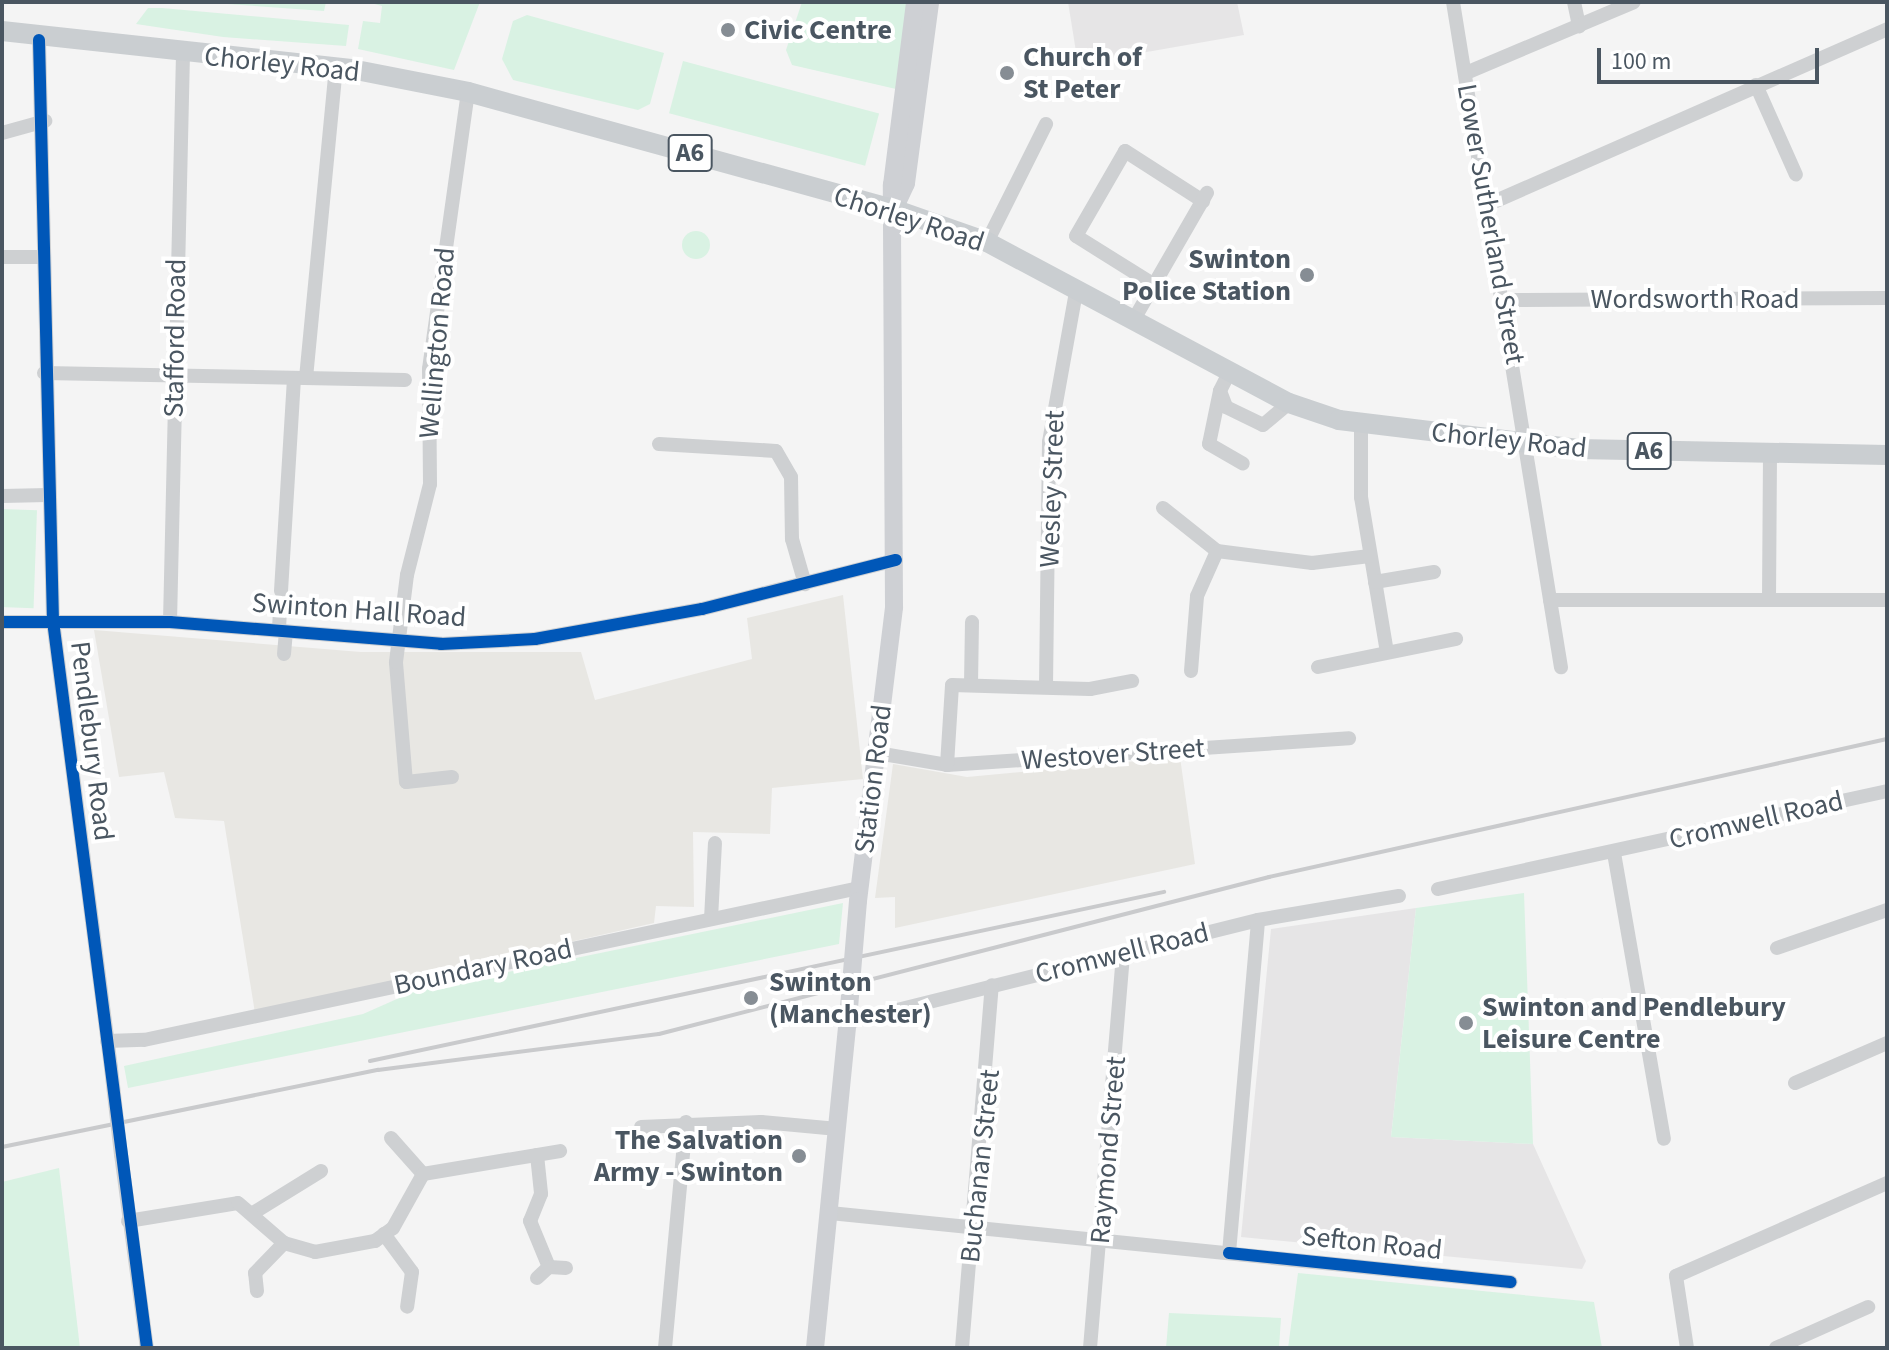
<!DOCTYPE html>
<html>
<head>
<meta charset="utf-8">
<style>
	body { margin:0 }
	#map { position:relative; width:1889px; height:1350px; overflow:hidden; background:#f4f4f4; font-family:"Source Sans 3",sans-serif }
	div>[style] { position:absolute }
	.commercial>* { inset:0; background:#e8e7e3 }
	.education>* { inset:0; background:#e6e5e6 }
	.green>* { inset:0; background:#d9f2e3; transform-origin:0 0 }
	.round { border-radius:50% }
	.street>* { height:14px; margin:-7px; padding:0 7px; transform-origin:7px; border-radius:7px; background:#ced0d2 }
	.secondary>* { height:18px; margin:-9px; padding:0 9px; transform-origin:9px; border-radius:9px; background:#ced0d4 }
	.primary>* { height:20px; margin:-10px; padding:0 10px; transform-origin:10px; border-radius:10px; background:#caced1 }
	.rail>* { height:4px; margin:-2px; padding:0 2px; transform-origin:2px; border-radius:2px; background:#c9cacc }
	.street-bridge>* { height:14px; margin:-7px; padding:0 7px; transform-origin:7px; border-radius:7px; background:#ced0d2 }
	.secondary-bridge>* { height:18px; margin:-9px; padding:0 9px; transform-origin:9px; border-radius:9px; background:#ced0d4 }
	.cycleway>* { height:12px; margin:-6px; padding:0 6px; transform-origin:6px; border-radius:6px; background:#0057b8 }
	.dots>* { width:22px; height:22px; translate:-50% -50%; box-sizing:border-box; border:4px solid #fff; border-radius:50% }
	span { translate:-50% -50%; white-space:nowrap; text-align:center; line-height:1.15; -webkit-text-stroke:8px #fff; paint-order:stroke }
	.shield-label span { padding:2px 6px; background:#fff; border:2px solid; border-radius:6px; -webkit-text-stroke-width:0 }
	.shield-label { font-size:26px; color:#4a5661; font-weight:700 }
	.poi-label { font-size:28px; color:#4a5661; font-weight:700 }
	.left { translate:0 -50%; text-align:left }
	.right { translate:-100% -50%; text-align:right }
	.street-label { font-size:28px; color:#4a5661 }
	.frame { position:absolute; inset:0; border:4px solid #4a5661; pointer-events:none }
	.scale { position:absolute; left:1597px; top:48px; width:222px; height:36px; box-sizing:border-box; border:4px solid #4a5661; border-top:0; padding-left:10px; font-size:24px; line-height:28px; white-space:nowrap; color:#4a5661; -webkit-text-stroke:6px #fff; paint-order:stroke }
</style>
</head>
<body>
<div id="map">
	<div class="commercial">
		<div style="clip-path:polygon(843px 595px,863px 779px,772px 788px,770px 834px,693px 832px,694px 907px,656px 906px,654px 923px,255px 1013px,224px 821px,175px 818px,164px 772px,119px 777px,94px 630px,361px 652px,581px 652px,595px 700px,752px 659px,747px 618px)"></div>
		<div style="clip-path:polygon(1180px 757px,1195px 864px,895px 928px,895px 897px,875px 898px,893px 764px,967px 777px)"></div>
	</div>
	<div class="education">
		<div style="clip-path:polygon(1068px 2px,1237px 2px,1244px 35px,1078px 64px)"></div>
		<div style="clip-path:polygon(1416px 908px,1391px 1137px,1533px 1144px,1586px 1261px,1582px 1269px,1241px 1237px,1271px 929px)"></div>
	</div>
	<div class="green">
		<div style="clip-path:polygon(199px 2px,326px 2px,324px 11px)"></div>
		<div style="clip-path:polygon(367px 2px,480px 2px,454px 70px,358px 49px,363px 21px,380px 23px,382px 6px)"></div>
		<div style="clip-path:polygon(802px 2px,909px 4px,896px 89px,792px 65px,786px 50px)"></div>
		<div style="clip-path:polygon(148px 8px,162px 8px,349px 25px,346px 46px,223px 37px,136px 24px)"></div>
		<div style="clip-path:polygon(527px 15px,664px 53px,650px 104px,638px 110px,513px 80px,502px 59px,513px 21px)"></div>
		<div style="left:683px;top:61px;width:203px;height:54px;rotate:15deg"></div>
		<div class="round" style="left:682px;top:231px;width:28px;height:28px"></div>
		<div style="left:2px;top:509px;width:35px;height:98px;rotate:2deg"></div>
		<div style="clip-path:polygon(1524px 893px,1533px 1144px,1391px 1137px,1416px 908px)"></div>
		<div style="clip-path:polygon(843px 903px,839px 944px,128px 1088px,124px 1066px,363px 1014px,415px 991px)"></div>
		<div style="clip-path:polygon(59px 1168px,80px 1348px,2px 1348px,2px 1182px)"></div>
		<div style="clip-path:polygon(1298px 1273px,1594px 1302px,1602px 1348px,1288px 1348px)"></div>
		<div style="clip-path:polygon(1169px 1313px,1281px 1318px,1279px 1348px,1166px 1348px)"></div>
	</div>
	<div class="street">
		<div style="left:1453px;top:2px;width:674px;rotate:80.78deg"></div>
		<div style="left:1574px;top:2px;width:25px;rotate:78deg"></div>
		<div style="left:39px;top:40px;width:581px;rotate:88.62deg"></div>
		<div style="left:53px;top:621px;width:451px;rotate:82.6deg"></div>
		<div style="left:1466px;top:73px;width:182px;rotate:-22.9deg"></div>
		<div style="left:1756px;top:85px;width:98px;rotate:66deg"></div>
		<div style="left:2px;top:133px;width:45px;rotate:-15.6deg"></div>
		<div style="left:1489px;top:204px;width:435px;rotate:-23.7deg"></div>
		<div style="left:987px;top:242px;width:132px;rotate:-63.4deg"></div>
		<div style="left:2px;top:257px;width:40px"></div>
		<div style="left:1156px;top:286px;width:94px;rotate:-148deg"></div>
		<div style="left:1076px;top:236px;width:98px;rotate:-60deg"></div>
		<div style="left:1125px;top:151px;width:93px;rotate:32.7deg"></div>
		<div style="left:1504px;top:300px;width:383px;rotate:-0.3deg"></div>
		<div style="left:1133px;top:321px;width:148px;rotate:-60deg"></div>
		<div style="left:44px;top:373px;width:361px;rotate:1.1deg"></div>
		<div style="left:1229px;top:373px;width:20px;rotate:117deg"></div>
		<div style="left:1220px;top:391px;width:17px;rotate:69deg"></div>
		<div style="left:1226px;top:407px;width:41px;rotate:25.9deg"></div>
		<div style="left:1263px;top:425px;width:34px;rotate:-40deg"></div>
		<div style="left:306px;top:378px;width:311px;rotate:-84.5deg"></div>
		<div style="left:1220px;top:391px;width:54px;rotate:101.7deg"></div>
		<div style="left:1209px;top:444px;width:39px;rotate:30deg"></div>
		<div style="left:1361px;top:424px;width:73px;rotate:90deg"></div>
		<div style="left:1361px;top:497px;width:157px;rotate:80.5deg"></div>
		<div style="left:659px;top:444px;width:117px;rotate:3.4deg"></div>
		<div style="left:776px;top:451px;width:30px;rotate:60deg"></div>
		<div style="left:791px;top:477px;width:62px;rotate:89.1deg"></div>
		<div style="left:792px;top:539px;width:47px;rotate:73.9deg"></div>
		<div style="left:2px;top:496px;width:46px;rotate:-1.2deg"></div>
		<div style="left:1163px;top:508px;width:69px;rotate:38.5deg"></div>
		<div style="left:1217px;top:551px;width:96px;rotate:7.2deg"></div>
		<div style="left:1312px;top:563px;width:58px;rotate:-6.9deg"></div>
		<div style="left:1375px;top:582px;width:60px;rotate:-9.6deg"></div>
		<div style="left:281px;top:591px;width:213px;rotate:-86.5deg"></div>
		<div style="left:1769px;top:599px;width:146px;rotate:-89.6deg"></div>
		<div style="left:1550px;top:600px;width:337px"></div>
		<div style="left:2px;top:622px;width:168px"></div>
		<div style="left:170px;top:622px;width:272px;rotate:4.6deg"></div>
		<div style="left:441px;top:644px;width:94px;rotate:-3deg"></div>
		<div style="left:535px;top:639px;width:170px;rotate:-10.2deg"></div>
		<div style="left:702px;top:609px;width:200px;rotate:-14.2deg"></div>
		<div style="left:170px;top:622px;width:568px;rotate:-88.69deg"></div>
		<div style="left:279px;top:629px;width:19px;rotate:-87deg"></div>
		<div style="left:284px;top:654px;width:22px;rotate:-85deg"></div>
		<div style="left:1318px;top:667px;width:141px;rotate:-11.5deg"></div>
		<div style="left:1191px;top:671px;width:75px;rotate:-85.4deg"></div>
		<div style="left:1197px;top:596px;width:49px;rotate:-66deg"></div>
		<div style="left:971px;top:685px;width:63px;rotate:-89.1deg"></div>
		<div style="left:1046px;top:687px;width:245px;rotate:-89.3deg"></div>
		<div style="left:1049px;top:442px;width:152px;rotate:-79.8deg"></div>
		<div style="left:877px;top:753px;width:71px;rotate:9.7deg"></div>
		<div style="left:947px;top:765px;width:403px;rotate:-3.8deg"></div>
		<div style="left:947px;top:765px;width:80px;rotate:-86.4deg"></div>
		<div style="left:952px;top:685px;width:138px;rotate:1.7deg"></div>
		<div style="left:1090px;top:689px;width:43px;rotate:-10.8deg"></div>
		<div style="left:452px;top:777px;width:46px;rotate:173.8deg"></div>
		<div style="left:406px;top:782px;width:120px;rotate:-94.8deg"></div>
		<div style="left:396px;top:662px;width:88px;rotate:-82.8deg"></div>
		<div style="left:407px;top:575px;width:94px;rotate:-75.8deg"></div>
		<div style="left:430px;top:484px;width:115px;rotate:-90.5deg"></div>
		<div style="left:429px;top:369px;width:280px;rotate:-82deg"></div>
		<div style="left:1614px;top:853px;width:290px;rotate:80.1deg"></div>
		<div style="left:1438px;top:889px;width:460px;rotate:-12.3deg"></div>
		<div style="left:711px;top:919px;width:76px;rotate:-87deg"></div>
		<div style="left:1777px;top:948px;width:116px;rotate:-19.1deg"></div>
		<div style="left:849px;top:1022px;width:422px;rotate:-14deg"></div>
		<div style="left:1258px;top:920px;width:143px;rotate:-9.7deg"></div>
		<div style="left:107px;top:1041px;width:37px;rotate:-2deg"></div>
		<div style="left:144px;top:1040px;width:731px;rotate:-12deg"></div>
		<div style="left:1795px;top:1083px;width:100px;rotate:-23.5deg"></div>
		<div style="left:641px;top:1127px;width:120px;rotate:-2.4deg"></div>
		<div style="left:761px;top:1122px;width:77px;rotate:5.2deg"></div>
		<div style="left:391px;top:1138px;width:48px;rotate:48.4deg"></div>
		<div style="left:121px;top:1154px;width:196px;rotate:82.4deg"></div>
		<div style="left:537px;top:1155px;width:39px;rotate:84deg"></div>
		<div style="left:541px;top:1194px;width:29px;rotate:112deg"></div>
		<div style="left:530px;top:1221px;width:50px;rotate:67.6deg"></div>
		<div style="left:549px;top:1267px;width:17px;rotate:3deg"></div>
		<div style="left:253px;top:1213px;width:80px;rotate:-31.7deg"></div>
		<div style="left:830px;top:1213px;width:684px;rotate:5.79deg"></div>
		<div style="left:128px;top:1221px;width:111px;rotate:-9.3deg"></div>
		<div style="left:238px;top:1203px;width:61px;rotate:41deg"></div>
		<div style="left:284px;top:1243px;width:32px;rotate:16deg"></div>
		<div style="left:315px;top:1252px;width:61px;rotate:-10.4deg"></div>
		<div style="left:375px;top:1241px;width:22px;rotate:-36deg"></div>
		<div style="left:393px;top:1228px;width:62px;rotate:-60.9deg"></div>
		<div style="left:423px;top:1174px;width:139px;rotate:-9.5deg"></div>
		<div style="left:384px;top:1234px;width:47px;rotate:53.6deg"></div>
		<div style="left:412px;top:1272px;width:35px;rotate:98deg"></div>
		<div style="left:1229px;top:1253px;width:334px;rotate:-85deg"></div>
		<div style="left:537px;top:1278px;width:16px;rotate:-43deg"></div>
		<div style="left:257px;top:1291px;width:18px;rotate:-96deg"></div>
		<div style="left:255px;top:1273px;width:42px;rotate:-46deg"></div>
		<div style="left:665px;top:1348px;width:227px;rotate:-84.7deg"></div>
		<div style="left:962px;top:1348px;width:364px;rotate:-85.3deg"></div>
		<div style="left:1090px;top:1348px;width:397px;rotate:-85.2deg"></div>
		<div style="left:1687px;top:1348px;width:73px;rotate:-98.7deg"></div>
		<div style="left:1676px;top:1276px;width:231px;rotate:-23.8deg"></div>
		<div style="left:1776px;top:1348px;width:101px;rotate:-24deg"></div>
	</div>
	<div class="secondary">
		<div style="left:895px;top:207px;width:26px;rotate:-65deg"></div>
		<div style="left:906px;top:183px;width:183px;rotate:-82.4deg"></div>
		<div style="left:858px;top:901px;width:296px;rotate:-83deg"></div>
		<div style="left:894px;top:607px;width:422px;rotate:-90.3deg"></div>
		<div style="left:892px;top:185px;width:184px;rotate:-82.8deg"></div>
		<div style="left:815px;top:1348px;width:342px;rotate:-84.3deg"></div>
	</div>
	<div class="primary">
		<div style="left:2px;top:31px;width:351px;rotate:6.2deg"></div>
		<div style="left:351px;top:69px;width:119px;rotate:11.1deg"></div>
		<div style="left:468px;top:92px;width:441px;rotate:15.4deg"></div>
		<div style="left:893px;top:209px;width:100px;rotate:19.3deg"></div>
		<div style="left:987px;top:242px;width:342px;rotate:28.1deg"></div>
		<div style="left:1289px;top:403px;width:53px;rotate:18.8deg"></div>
		<div style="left:1339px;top:420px;width:241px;rotate:6.9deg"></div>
		<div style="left:1578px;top:449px;width:309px;rotate:1.1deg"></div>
	</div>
	<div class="rail">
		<div style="left:370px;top:1061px;width:812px;rotate:-12.02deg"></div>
		<div style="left:2px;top:1147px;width:384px;rotate:-11.6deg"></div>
		<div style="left:378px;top:1070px;width:283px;rotate:-7.3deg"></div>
		<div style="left:659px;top:1034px;width:630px;rotate:-14.43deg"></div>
		<div style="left:1269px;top:877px;width:633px;rotate:-12.59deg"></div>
	</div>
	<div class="street-bridge">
		<div style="left:111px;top:1068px;width:87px;rotate:83.4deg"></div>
	</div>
	<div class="secondary-bridge">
		<div style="left:849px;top:1008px;width:107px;rotate:-85.2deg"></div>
	</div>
	<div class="cycleway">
		<div style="left:39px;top:40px;width:581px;rotate:88.62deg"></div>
		<div style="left:53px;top:621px;width:733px;rotate:82.63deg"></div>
		<div style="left:2px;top:622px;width:168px"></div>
		<div style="left:170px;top:622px;width:272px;rotate:4.6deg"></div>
		<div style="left:441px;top:644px;width:94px;rotate:-3deg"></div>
		<div style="left:535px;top:639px;width:170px;rotate:-10.2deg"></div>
		<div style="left:702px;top:609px;width:200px;rotate:-14.2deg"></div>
		<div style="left:1229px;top:1253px;width:283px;rotate:5.9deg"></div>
	</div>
	<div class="dots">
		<div style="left:728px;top:30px;background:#868d94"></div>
		<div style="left:1007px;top:73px;background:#868d94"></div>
		<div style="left:1307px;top:275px;background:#868d94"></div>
		<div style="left:751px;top:998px;background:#868d94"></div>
		<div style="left:1466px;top:1023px;background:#868d94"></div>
		<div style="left:799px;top:1156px;background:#868d94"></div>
	</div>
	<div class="shield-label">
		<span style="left:690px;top:153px">A6</span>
		<span style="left:1649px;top:451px">A6</span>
	</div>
	<div class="poi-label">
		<span class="left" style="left:744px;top:30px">Civic Centre</span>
		<span class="left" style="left:1023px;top:73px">Church of<br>St Peter</span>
		<span class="right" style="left:1291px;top:275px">Swinton<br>Police Station</span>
		<span class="left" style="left:769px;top:998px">Swinton<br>(Manchester)</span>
		<span class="left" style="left:1482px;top:1023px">Swinton and Pendlebury<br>Leisure Centre</span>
		<span class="right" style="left:783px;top:1156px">The Salvation<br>Army - Swinton</span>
	</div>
	<div class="street-label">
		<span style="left:282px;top:64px;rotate:6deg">Chorley Road</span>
		<span style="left:909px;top:219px;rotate:18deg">Chorley Road</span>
		<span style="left:1491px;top:224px;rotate:80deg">Lower Sutherland Street</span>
		<span style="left:1695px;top:299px">Wordsworth Road</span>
		<span style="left:175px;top:338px;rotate:-89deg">Stafford Road</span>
		<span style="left:437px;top:343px;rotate:-85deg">Wellington Road</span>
		<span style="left:1509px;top:440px;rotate:6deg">Chorley Road</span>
		<span style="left:1052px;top:489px;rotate:-88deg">Wesley Street</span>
		<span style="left:359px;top:610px;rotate:4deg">Swinton Hall Road</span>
		<span style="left:92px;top:741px;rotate:83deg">Pendlebury Road</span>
		<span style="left:1113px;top:754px;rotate:-4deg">Westover Street</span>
		<span style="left:873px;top:779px;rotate:-83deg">Station Road</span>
		<span style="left:1756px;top:820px;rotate:-13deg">Cromwell Road</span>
		<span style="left:1122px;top:953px;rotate:-14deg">Cromwell Road</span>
		<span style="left:483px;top:967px;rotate:-12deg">Boundary Road</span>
		<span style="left:1108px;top:1150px;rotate:-85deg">Raymond Street</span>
		<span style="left:980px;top:1166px;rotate:-84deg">Buchanan Street</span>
		<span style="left:1372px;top:1243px;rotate:6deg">Sefton Road</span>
	</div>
	<div class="frame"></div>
	<div class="scale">100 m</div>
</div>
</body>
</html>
